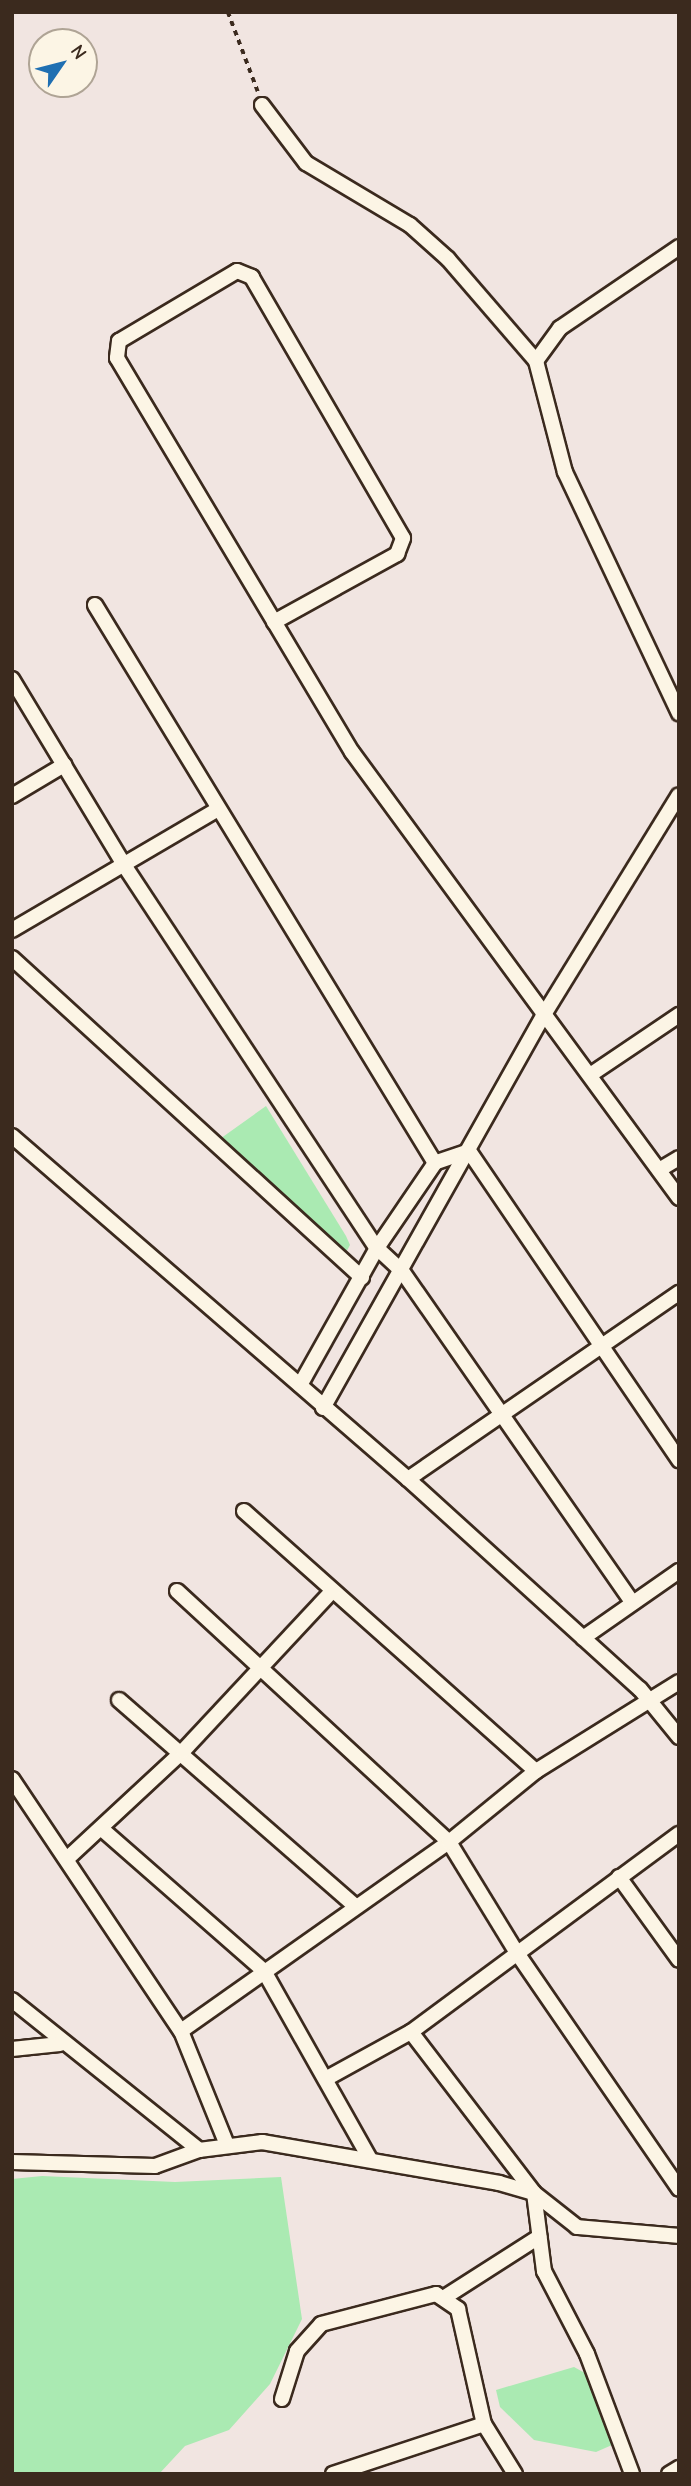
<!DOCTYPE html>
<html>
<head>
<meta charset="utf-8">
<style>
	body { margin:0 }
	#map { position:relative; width:691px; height:2486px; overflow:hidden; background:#f1e5e1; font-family:"Comic Neue",sans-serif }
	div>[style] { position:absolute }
	.green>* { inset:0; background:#aaeab2 }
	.path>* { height:3.5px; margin-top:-1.75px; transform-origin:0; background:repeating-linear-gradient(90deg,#3b2a1e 0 5px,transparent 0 10px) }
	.roads { filter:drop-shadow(2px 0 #3b2a1e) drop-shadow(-2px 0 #3b2a1e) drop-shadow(0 2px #3b2a1e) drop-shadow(0 -2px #3b2a1e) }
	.street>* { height:14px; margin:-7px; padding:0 7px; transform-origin:7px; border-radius:7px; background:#fcf5e5 }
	span { translate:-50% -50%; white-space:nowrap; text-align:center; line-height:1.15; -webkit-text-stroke:7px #fcf5e5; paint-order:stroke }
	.frame { position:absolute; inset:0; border:14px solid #3b2a1e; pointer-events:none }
	.north { position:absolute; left:28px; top:28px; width:70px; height:70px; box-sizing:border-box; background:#fcf5e5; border:2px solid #afa495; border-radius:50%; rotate:55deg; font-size:19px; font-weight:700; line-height:28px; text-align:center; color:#3b2a1e }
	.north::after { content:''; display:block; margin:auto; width:24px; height:32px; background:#1f6fb2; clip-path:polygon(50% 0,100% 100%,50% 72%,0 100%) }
</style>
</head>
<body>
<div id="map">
	<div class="green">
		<div style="clip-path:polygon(266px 1106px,346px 1236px,350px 1245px,344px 1256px,210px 1146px)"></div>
		<div style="clip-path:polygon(42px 2176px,175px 2182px,281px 2177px,302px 2319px,270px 2384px,229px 2430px,185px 2446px,159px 2474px,12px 2474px,12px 2179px)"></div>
		<div style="clip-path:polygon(574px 2367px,594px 2378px,612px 2445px,596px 2452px,534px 2440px,500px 2407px,496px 2390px)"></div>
	</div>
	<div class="path">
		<div style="left:228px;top:12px;width:85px;rotate:69.4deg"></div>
	</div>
	<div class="roads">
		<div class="street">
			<div style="left:262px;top:105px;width:73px;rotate:52.8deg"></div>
			<div style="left:306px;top:163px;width:121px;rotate:30.8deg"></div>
			<div style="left:410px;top:225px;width:51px;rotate:41.8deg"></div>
			<div style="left:448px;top:259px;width:135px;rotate:49.2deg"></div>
			<div style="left:536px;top:361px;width:115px;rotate:75.4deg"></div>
			<div style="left:565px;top:472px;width:267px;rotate:64.7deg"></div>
			<div style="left:536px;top:361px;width:41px;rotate:-54deg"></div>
			<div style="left:560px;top:328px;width:144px;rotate:-34.2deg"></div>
			<div style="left:95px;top:605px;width:653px;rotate:58.65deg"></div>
			<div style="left:274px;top:622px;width:141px;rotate:-28.9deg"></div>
			<div style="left:397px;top:554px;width:17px;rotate:-69deg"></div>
			<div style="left:403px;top:538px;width:302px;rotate:-120.1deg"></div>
			<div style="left:252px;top:277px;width:16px;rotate:-158deg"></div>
			<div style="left:237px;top:271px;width:137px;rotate:149.3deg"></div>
			<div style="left:119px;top:341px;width:17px;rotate:97deg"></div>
			<div style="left:117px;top:358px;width:459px;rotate:59.2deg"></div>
			<div style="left:352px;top:752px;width:553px;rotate:53.75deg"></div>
			<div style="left:12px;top:679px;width:217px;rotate:58.9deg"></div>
			<div style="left:124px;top:865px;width:459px;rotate:56.6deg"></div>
			<div style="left:377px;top:1248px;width:157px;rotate:119.3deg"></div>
			<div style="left:12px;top:796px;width:61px;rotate:-30.8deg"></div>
			<div style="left:12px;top:930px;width:239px;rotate:-30.4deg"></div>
			<div style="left:12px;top:958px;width:474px;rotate:42.4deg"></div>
			<div style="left:593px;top:1073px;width:104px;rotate:-34deg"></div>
			<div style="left:12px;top:1136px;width:524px;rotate:40.9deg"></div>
			<div style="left:408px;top:1479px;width:313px;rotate:42.2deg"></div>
			<div style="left:640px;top:1689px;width:62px;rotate:50.9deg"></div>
			<div style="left:469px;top:1151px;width:36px;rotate:161deg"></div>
			<div style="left:435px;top:1163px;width:103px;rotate:124.3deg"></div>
			<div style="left:377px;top:1248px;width:34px;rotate:43deg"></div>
			<div style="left:402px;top:1271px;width:404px;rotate:55.2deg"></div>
			<div style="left:469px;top:1151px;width:374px;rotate:55.8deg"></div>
			<div style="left:659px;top:1170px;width:23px;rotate:-31deg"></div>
			<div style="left:323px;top:1408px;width:450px;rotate:-60.7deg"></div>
			<div style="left:543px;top:1016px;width:259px;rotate:-58.4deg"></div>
			<div style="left:408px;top:1479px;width:329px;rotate:-34.5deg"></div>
			<div style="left:244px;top:1511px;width:391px;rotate:41.7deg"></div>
			<div style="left:177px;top:1591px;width:370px;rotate:42.7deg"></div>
			<div style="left:449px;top:1842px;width:130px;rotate:58.5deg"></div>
			<div style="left:517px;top:1953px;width:286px;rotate:55.5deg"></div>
			<div style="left:583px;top:1638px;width:117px;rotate:-34.9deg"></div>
			<div style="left:119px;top:1700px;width:310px;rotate:41.1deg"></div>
			<div style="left:12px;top:1779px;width:303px;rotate:56.2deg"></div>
			<div style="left:181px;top:2031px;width:123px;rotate:68deg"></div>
			<div style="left:103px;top:1830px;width:214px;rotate:41.2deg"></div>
			<div style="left:264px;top:1971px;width:216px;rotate:60.6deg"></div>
			<div style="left:69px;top:1857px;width:156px;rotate:-42.9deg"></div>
			<div style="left:183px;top:1751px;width:219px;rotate:-47deg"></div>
			<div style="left:619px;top:1877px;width:102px;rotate:54.1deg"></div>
			<div style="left:12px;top:2000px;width:240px;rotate:38.7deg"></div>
			<div style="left:181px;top:2031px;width:328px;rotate:-35.2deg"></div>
			<div style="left:449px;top:1842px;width:112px;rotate:-39.2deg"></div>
			<div style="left:536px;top:1771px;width:168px;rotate:-31.9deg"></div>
			<div style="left:411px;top:2032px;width:203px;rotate:52.6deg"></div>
			<div style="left:534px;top:2193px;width:79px;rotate:82.7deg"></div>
			<div style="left:544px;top:2271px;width:93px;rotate:62.6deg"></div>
			<div style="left:587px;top:2354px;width:128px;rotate:69.4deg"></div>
			<div style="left:12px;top:2049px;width:48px;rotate:-5.9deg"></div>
			<div style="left:329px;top:2077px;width:94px;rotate:-28.8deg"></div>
			<div style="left:411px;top:2032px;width:333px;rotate:-36.5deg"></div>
			<div style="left:12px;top:2162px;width:143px;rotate:1.6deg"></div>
			<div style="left:155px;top:2166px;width:47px;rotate:-20deg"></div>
			<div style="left:199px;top:2150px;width:64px;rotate:-7.2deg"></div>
			<div style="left:262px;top:2142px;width:241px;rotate:9.8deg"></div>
			<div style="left:499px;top:2183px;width:36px;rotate:16deg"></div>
			<div style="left:534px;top:2193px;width:55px;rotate:38.3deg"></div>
			<div style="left:577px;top:2227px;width:102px;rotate:5deg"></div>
			<div style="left:445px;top:2297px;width:112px;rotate:-32.6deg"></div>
			<div style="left:282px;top:2399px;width:50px;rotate:-72.6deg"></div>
			<div style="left:297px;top:2351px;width:36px;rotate:-48deg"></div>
			<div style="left:321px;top:2324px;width:119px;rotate:-14.6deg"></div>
			<div style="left:436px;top:2294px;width:27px;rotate:34deg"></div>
			<div style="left:458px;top:2309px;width:118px;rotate:77.3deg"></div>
			<div style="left:333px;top:2474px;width:159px;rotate:-18.3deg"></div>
			<div style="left:484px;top:2424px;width:59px;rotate:58.2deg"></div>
			<div style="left:669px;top:2474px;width:12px;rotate:-31deg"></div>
		</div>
	</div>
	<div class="frame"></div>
	<div class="north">N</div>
</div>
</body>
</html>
